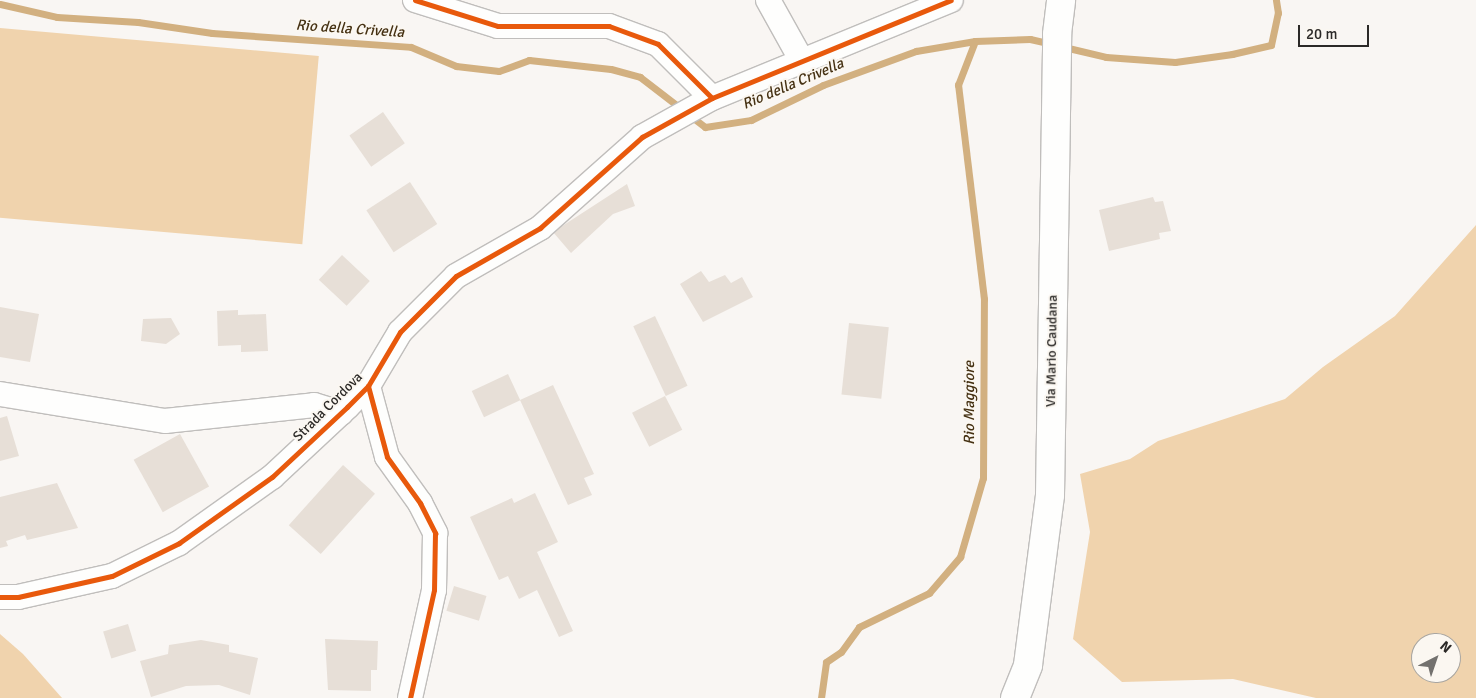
<!DOCTYPE html>
<html>
<head>
<meta charset="utf-8">
<style>
	body { margin:0 }
	#map { position:relative; width:1476px; height:698px; overflow:hidden; background:#f9f6f3; font-family:Signika,sans-serif }
	div>[style] { position:absolute }
	.forest>* { inset:0; background:#f0d3ad; transform-origin:0 0 }
	.stream>* { height:7px; margin:-3.5px; padding:0 3.5px; transform-origin:3.5px; border-radius:3.5px; background:#d2b080 }
	.building>* { inset:0; background:#e7dfd7; transform-origin:0 0 }
	.roads { filter:drop-shadow(1px 0 #c0bebc) drop-shadow(-1px 0 #c0bebc) drop-shadow(0 1px #c0bebc) drop-shadow(0 -1px #c0bebc) }
	.minor>* { height:24px; margin:-12px; padding:0 12px; transform-origin:12px; border-radius:12px; background:#fefefd }
	.major>* { height:28px; margin:-14px; padding:0 14px; transform-origin:14px; border-radius:14px; background:#fefefd }
	.cycleway>* { height:5px; margin:-2.5px; padding:0 2.5px; transform-origin:2.5px; border-radius:2.5px; background:#e8590c }
	span { translate:-50% -50%; white-space:nowrap; text-align:center; line-height:1.15; -webkit-text-stroke:4px #fbf7f1; paint-order:stroke }
	.street-label { font-size:14px; color:#2b2927 }
	.water-label { font-size:15px; color:#453113; font-style:italic }
	.north { position:absolute; left:1411px; top:633px; width:50px; height:50px; box-sizing:border-box; background:#fbf7f1; border:1px solid #a8a5a0; border-radius:50%; rotate:41deg; font-size:14px; font-weight:700; line-height:20px; text-align:center; color:#2b2927 }
	.north::after { content:''; display:block; margin:auto; width:18px; height:22px; background:#73716e; clip-path:polygon(50% 0,100% 100%,50% 72%,0 100%) }
	.scale { position:absolute; left:1298px; top:25px; width:71px; height:22px; box-sizing:border-box; border:2px solid #2b2927; border-top:0; padding-left:6px; font-size:15px; line-height:18px; white-space:nowrap; color:#2b2927; -webkit-text-stroke:4px #fbf7f1; paint-order:stroke }
</style>
</head>
<body>
<div id="map">
	<div class="forest">
		<div style="left:0;top:28px;width:320px;height:189px;rotate:5deg"></div>
		<div style="clip-path:polygon(evenodd,1476px 225px,1476px 698px,1316px 698px,1233px 679px,1122px 682px,1073px 639px,1090px 532px,1080px 474px,1130px 459px,1158px 441px,1285px 399px,1323px 367px,1395px 316px,1476px 225px,1421px 643px,1451px 643px,1451px 673px,1421px 673px,1421px 643px)"></div>
		<div style="clip-path:polygon(0 634px,23px 654px,62px 698px,0 698px)"></div>
	</div>
	<div class="stream">
		<div style="left:0;top:4px;width:58px;rotate:12.8deg"></div>
		<div style="left:57px;top:17px;width:81px;rotate:3.5deg"></div>
		<div style="left:138px;top:22px;width:75px;rotate:8.5deg"></div>
		<div style="left:212px;top:33px;width:199px;rotate:4deg"></div>
		<div style="left:411px;top:47px;width:49px;rotate:22.9deg"></div>
		<div style="left:456px;top:66px;width:43px;rotate:6.6deg"></div>
		<div style="left:499px;top:71px;width:32px;rotate:-20deg"></div>
		<div style="left:529px;top:60px;width:82px;rotate:6.3deg"></div>
		<div style="left:611px;top:69px;width:30px;rotate:15deg"></div>
		<div style="left:640px;top:77px;width:82px;rotate:37.6deg"></div>
		<div style="left:705px;top:127px;width:47px;rotate:-8.7deg"></div>
		<div style="left:751px;top:120px;width:80px;rotate:-25.9deg"></div>
		<div style="left:823px;top:85px;width:99px;rotate:-20.1deg"></div>
		<div style="left:916px;top:51px;width:60px;rotate:-9.6deg"></div>
		<div style="left:975px;top:41px;width:55px;rotate:-2.1deg"></div>
		<div style="left:1030px;top:39px;width:22px;rotate:13deg"></div>
		<div style="left:1064px;top:47px;width:43px;rotate:13.4deg"></div>
		<div style="left:1106px;top:57px;width:69px;rotate:4.1deg"></div>
		<div style="left:1175px;top:62px;width:58px;rotate:-8deg"></div>
		<div style="left:1232px;top:54px;width:40px;rotate:-13deg"></div>
		<div style="left:1271px;top:45px;width:33px;rotate:-78deg"></div>
		<div style="left:1278px;top:13px;width:13px;rotate:-99deg"></div>
		<div style="left:821px;top:698px;width:36px;rotate:-82deg"></div>
		<div style="left:826px;top:662px;width:18px;rotate:-34deg"></div>
		<div style="left:841px;top:652px;width:31px;rotate:-54deg"></div>
		<div style="left:859px;top:627px;width:78px;rotate:-25.9deg"></div>
		<div style="left:929px;top:593px;width:48px;rotate:-49.3deg"></div>
		<div style="left:960px;top:557px;width:82px;rotate:-73.8deg"></div>
		<div style="left:983px;top:478px;width:179px;rotate:-89.7deg"></div>
		<div style="left:984px;top:299px;width:216px;rotate:-96.9deg"></div>
		<div style="left:958px;top:85px;width:47px;rotate:-68.9deg"></div>
	</div>
	<div class="building">
		<div style="left:383px;top:112px;width:38px;height:41px;rotate:55deg"></div>
		<div style="left:410px;top:182px;width:50px;height:52px;rotate:57deg"></div>
		<div style="clip-path:polygon(627px 184px,635px 206px,613px 214px,571px 253px,553px 232px)"></div>
		<div style="clip-path:polygon(1153px 197px,1155px 202px,1163px 201px,1171px 231px,1159px 233px,1160px 239px,1109px 251px,1099px 210px)"></div>
		<div style="left:342px;top:255px;width:38px;height:34px;rotate:43deg"></div>
		<div style="clip-path:polygon(701px 271px,709px 282px,725px 275px,731px 283px,742px 277px,753px 297px,703px 322px,680px 284px)"></div>
		<div style="clip-path:polygon(0 307px,39px 314px,30px 362px,0 357px)"></div>
		<div style="clip-path:polygon(238px 310px,238px 315px,266px 314px,268px 351px,241px 352px,241px 345px,218px 346px,217px 311px)"></div>
		<div style="left:655px;top:316px;width:77px;height:24px;rotate:65deg"></div>
		<div style="clip-path:polygon(171px 318px,180px 334px,166px 344px,141px 341px,143px 319px)"></div>
		<div style="left:849px;top:323px;width:40px;height:72px;rotate:6deg"></div>
		<div style="left:508px;top:374px;width:29px;height:40px;rotate:65deg"></div>
		<div style="clip-path:polygon(553px 385px,594px 474px,584px 478px,592px 495px,568px 505px,520px 400px)"></div>
		<div style="left:665px;top:396px;width:38px;height:37px;rotate:63deg"></div>
		<div style="clip-path:polygon(7px 416px,19px 456px,0 461px,0 418px)"></div>
		<div style="left:180px;top:434px;width:60px;height:53px;rotate:61deg"></div>
		<div style="left:343px;top:465px;width:43px;height:81px;rotate:42deg"></div>
		<div style="clip-path:polygon(57px 483px,78px 528px,27px 540px,25px 535px,6px 541px,8px 546px,0 548px,0 497px)"></div>
		<div style="clip-path:polygon(535px 493px,558px 542px,537px 552px,573px 631px,559px 637px,537px 590px,519px 599px,508px 576px,499px 580px,470px 517px,512px 498px,514px 503px)"></div>
		<div style="left:454px;top:586px;width:34px;height:26px;rotate:17deg"></div>
		<div style="left:128px;top:624px;width:28px;height:26px;rotate:73deg"></div>
		<div style="clip-path:polygon(325px 639px,378px 641px,377px 670px,371px 670px,371px 691px,328px 690px)"></div>
		<div style="clip-path:polygon(201px 640px,229px 645px,229px 652px,258px 658px,250px 695px,219px 685px,186px 686px,151px 697px,140px 661px,168px 654px,169px 645px)"></div>
	</div>
	<div class="roads">
		<div class="minor">
			<div style="left:415px;top:0;width:87px;rotate:17.4deg"></div>
			<div style="left:498px;top:26px;width:111px"></div>
			<div style="left:609px;top:26px;width:52px;rotate:20.2deg"></div>
			<div style="left:658px;top:44px;width:76px;rotate:45deg"></div>
			<div style="left:768px;top:0;width:70px;rotate:60.9deg"></div>
			<div style="left:368px;top:386px;width:73px;rotate:75deg"></div>
			<div style="left:387px;top:457px;width:57px;rotate:54.3deg"></div>
			<div style="left:420px;top:503px;width:34px;rotate:63deg"></div>
			<div style="left:435px;top:533px;width:57px;rotate:91deg"></div>
			<div style="left:434px;top:590px;width:111px;rotate:102.5deg"></div>
			<div style="left:0;top:394px;width:167px;rotate:9.3deg"></div>
			<div style="left:165px;top:421px;width:150px;rotate:-6.1deg"></div>
			<div style="left:314px;top:405px;width:28px;rotate:17deg"></div>
			<div style="left:0;top:597px;width:18px"></div>
			<div style="left:18px;top:597px;width:96px;rotate:-12.6deg"></div>
			<div style="left:112px;top:576px;width:75px;rotate:-26.2deg"></div>
			<div style="left:179px;top:543px;width:114px;rotate:-35.4deg"></div>
			<div style="left:272px;top:477px;width:103px;rotate:-43deg"></div>
			<div style="left:347px;top:407px;width:30px;rotate:-45deg"></div>
			<div style="left:368px;top:386px;width:63px;rotate:-59.3deg"></div>
			<div style="left:400px;top:332px;width:79px;rotate:-45deg"></div>
			<div style="left:456px;top:276px;width:97px;rotate:-29.7deg"></div>
			<div style="left:540px;top:228px;width:137px;rotate:-41.7deg"></div>
			<div style="left:642px;top:137px;width:80px;rotate:-29.1deg"></div>
			<div style="left:712px;top:98px;width:258px;rotate:-22.3deg"></div>
		</div>
		<div class="major">
			<div style="left:1015px;top:698px;width:35px;rotate:-68deg"></div>
			<div style="left:1028px;top:665px;width:171px;rotate:-82.6deg"></div>
			<div style="left:1050px;top:495px;width:461px;rotate:-89.1deg"></div>
			<div style="left:1057px;top:34px;width:34px;rotate:-83deg"></div>
		</div>
	</div>
	<div class="cycleway">
		<div style="left:415px;top:0;width:87px;rotate:17.4deg"></div>
		<div style="left:498px;top:26px;width:111px"></div>
		<div style="left:609px;top:26px;width:52px;rotate:20.2deg"></div>
		<div style="left:658px;top:44px;width:76px;rotate:45deg"></div>
		<div style="left:368px;top:386px;width:73px;rotate:75deg"></div>
		<div style="left:387px;top:457px;width:57px;rotate:54.3deg"></div>
		<div style="left:420px;top:503px;width:34px;rotate:63deg"></div>
		<div style="left:435px;top:533px;width:57px;rotate:91deg"></div>
		<div style="left:434px;top:590px;width:111px;rotate:102.5deg"></div>
		<div style="left:0;top:597px;width:18px"></div>
		<div style="left:18px;top:597px;width:96px;rotate:-12.6deg"></div>
		<div style="left:112px;top:576px;width:75px;rotate:-26.2deg"></div>
		<div style="left:179px;top:543px;width:114px;rotate:-35.4deg"></div>
		<div style="left:272px;top:477px;width:103px;rotate:-43deg"></div>
		<div style="left:347px;top:407px;width:30px;rotate:-45deg"></div>
		<div style="left:368px;top:386px;width:63px;rotate:-59.3deg"></div>
		<div style="left:400px;top:332px;width:79px;rotate:-45deg"></div>
		<div style="left:456px;top:276px;width:97px;rotate:-29.7deg"></div>
		<div style="left:540px;top:228px;width:137px;rotate:-41.7deg"></div>
		<div style="left:642px;top:137px;width:80px;rotate:-29.1deg"></div>
		<div style="left:712px;top:98px;width:258px;rotate:-22.3deg"></div>
	</div>
	<div class="street-label">
		<span style="left:1052px;top:351px;rotate:-89deg">Via Mario Caudana</span>
		<span style="left:328px;top:407px;rotate:-45deg">Strada Cordova</span>
	</div>
	<div class="water-label">
		<span style="left:350px;top:29px;rotate:4deg">Rio della Crivella</span>
		<span style="left:793px;top:84px;rotate:-23deg">Rio della Crivella</span>
		<span style="left:970px;top:403px;rotate:-90deg">Rio Maggiore</span>
	</div>
	<div class="north">N</div>
	<div class="scale">20 m</div>
</div>
</body>
</html>
